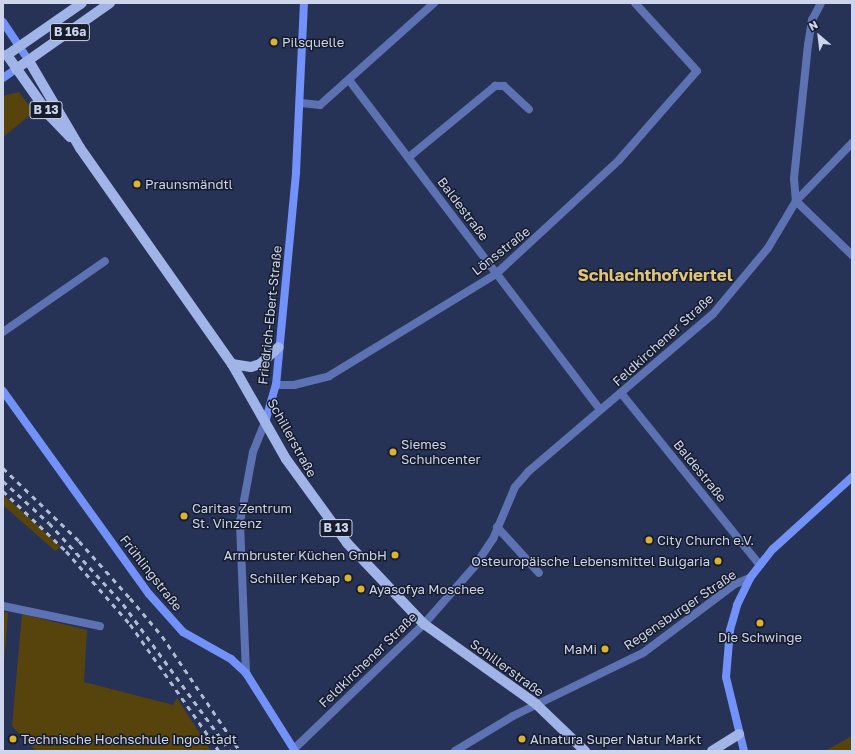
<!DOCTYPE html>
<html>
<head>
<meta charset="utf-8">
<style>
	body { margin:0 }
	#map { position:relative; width:855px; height:754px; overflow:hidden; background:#273356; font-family:"Golos Text",sans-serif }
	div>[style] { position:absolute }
	.green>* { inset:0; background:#57440d }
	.street>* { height:8px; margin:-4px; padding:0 4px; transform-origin:4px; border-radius:4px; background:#5d72b2 }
	.secondary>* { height:8px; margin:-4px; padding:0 4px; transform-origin:4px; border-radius:4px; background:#7292f9 }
	.primary>* { height:10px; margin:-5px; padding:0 5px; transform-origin:5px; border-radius:5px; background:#a1b4e8 }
	.rail>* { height:3px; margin-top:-1.5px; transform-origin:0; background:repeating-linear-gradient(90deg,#b2bbd4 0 5px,transparent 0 10px) }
	.dots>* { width:11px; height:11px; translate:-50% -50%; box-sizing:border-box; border:2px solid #161c2c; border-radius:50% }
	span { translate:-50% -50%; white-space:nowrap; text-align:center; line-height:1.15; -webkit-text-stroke:3px #161c2c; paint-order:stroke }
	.shield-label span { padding:1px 3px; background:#161c2c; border:1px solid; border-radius:3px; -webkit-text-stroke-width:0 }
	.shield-label { font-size:12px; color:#cdd5ec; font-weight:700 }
	.poi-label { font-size:13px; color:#cdd5ec }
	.left { translate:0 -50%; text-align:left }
	.right { translate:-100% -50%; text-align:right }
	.street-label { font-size:13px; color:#cdd5ec }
	.district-label { font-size:17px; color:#e1c479; font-weight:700 }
	.frame { position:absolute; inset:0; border:4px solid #cdd5ec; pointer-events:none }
	.north { position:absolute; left:799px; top:16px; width:40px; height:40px; -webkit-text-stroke:3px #161c2c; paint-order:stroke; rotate:332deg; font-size:11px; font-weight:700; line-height:16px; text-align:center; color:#cdd5ec }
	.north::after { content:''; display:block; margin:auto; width:14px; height:18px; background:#cdd5ec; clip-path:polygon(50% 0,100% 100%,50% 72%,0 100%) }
</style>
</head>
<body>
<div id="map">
	<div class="green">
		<div style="clip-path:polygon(19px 92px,34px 112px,3px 137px,3px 96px)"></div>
		<div style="clip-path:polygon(3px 495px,24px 513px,61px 547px,55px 551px,3px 505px)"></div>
		<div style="clip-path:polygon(3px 611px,8px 613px,3px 676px)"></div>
		<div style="clip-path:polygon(22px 614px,87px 630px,84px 682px,173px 705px,177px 698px,211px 751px,36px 751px,12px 726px)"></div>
		<div style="clip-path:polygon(852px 736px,852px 751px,825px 751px)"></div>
	</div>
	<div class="street">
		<div style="left:821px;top:3px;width:19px;rotate:118deg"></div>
		<div style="left:812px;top:20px;width:25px;rotate:99deg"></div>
		<div style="left:808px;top:45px;width:135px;rotate:96deg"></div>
		<div style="left:794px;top:179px;width:22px;rotate:85deg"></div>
		<div style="left:796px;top:201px;width:78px;rotate:44deg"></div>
		<div style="left:349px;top:80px;width:414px;rotate:52.7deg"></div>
		<div style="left:301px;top:103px;width:19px;rotate:6deg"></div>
		<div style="left:320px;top:105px;width:153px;rotate:-41.8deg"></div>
		<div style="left:409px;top:157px;width:112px;rotate:-39.5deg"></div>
		<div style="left:495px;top:86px;width:9px"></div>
		<div style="left:504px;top:86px;width:34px;rotate:43deg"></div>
		<div style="left:3px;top:332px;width:124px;rotate:-34.8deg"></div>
		<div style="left:276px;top:385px;width:18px"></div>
		<div style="left:294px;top:385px;width:36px;rotate:-14deg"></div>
		<div style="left:329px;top:376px;width:196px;rotate:-31.4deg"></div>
		<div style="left:496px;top:274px;width:168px;rotate:-42.8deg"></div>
		<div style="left:619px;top:160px;width:118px;rotate:-48.8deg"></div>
		<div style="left:697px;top:71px;width:92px;rotate:-132.4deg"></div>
		<div style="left:621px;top:393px;width:221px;rotate:51.1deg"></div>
		<div style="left:497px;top:527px;width:62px;rotate:47.6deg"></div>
		<div style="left:3px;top:606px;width:99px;rotate:11.7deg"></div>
		<div style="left:246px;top:673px;width:151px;rotate:-92.3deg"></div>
		<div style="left:240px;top:522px;width:71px;rotate:-79.5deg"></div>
		<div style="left:253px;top:452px;width:35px;rotate:-68deg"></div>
		<div style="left:294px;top:749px;width:180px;rotate:-43.9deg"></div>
		<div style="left:424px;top:624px;width:76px;rotate:-48.7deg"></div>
		<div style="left:474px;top:567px;width:34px;rotate:-56deg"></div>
		<div style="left:493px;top:539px;width:56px;rotate:-67.1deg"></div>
		<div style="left:515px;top:487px;width:21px;rotate:-49deg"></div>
		<div style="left:529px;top:471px;width:242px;rotate:-40.5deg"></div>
		<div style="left:713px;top:314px;width:86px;rotate:-50.2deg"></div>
		<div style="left:768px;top:248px;width:55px;rotate:-59.2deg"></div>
		<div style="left:796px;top:201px;width:81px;rotate:-46deg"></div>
		<div style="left:455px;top:751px;width:68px;rotate:-31.1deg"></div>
		<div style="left:513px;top:716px;width:144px;rotate:-25.9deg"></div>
		<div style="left:643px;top:653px;width:115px;rotate:-36.9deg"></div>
		<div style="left:735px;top:584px;width:16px;rotate:-22deg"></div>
	</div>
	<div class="secondary">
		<div style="left:3px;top:22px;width:47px;rotate:56.3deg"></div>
		<div style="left:3px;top:78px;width:16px;rotate:-35deg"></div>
		<div style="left:3px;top:391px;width:250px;rotate:54.3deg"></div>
		<div style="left:149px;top:594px;width:51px;rotate:48.2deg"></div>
		<div style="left:183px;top:632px;width:55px;rotate:29.4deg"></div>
		<div style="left:231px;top:659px;width:21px;rotate:43deg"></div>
		<div style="left:246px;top:673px;width:92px;rotate:57.9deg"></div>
		<div style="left:266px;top:419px;width:35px;rotate:-74deg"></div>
		<div style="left:276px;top:385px;width:214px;rotate:-84.6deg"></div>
		<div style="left:296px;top:172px;width:169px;rotate:-87.3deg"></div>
		<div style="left:744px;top:751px;width:76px;rotate:-103.7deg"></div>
		<div style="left:726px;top:677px;width:47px;rotate:-85.1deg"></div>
		<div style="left:730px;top:630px;width:26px;rotate:-74deg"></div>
		<div style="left:737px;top:605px;width:30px;rotate:-64deg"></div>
		<div style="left:750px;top:578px;width:37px;rotate:-52deg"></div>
		<div style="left:773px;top:549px;width:107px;rotate:-42.3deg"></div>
	</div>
	<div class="primary">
		<div style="left:29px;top:61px;width:101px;rotate:59.6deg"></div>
		<div style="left:80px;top:148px;width:264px;rotate:54.9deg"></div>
		<div style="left:232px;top:364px;width:109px;rotate:60.4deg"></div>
		<div style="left:286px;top:459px;width:104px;rotate:54deg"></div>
		<div style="left:347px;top:543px;width:112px;rotate:46.5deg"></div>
		<div style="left:424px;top:624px;width:138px;rotate:35.5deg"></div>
		<div style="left:536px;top:704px;width:68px;rotate:43.8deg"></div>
		<div style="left:16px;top:69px;width:115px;rotate:-35.1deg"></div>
		<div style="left:70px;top:137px;width:29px;rotate:-134deg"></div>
		<div style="left:50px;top:116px;width:75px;rotate:-125.2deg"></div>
		<div style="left:7px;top:55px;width:91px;rotate:-34.7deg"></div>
		<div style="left:232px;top:364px;width:19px;rotate:9deg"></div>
		<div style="left:251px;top:367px;width:9px;rotate:-18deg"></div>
		<div style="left:260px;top:364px;width:25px;rotate:-42deg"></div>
		<div style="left:712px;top:751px;width:32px;rotate:-32deg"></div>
	</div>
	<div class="rail">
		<div style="left:3px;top:468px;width:105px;rotate:43.8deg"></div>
		<div style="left:79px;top:541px;width:76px;rotate:48.2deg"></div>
		<div style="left:130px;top:598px;width:50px;rotate:49.9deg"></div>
		<div style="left:162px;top:636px;width:139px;rotate:55.9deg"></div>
		<div style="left:3px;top:481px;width:62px;rotate:42.4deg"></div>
		<div style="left:49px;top:523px;width:110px;rotate:47.6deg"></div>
		<div style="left:123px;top:604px;width:182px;rotate:53.9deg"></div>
		<div style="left:3px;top:491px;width:87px;rotate:43.6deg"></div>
		<div style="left:66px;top:551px;width:97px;rotate:48.8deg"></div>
		<div style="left:130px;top:624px;width:155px;rotate:55deg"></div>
	</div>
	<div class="dots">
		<div style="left:274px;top:42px;background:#dcb233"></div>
		<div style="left:137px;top:184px;background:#dcb233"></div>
		<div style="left:393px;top:452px;background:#dcb233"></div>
		<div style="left:184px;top:516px;background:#dcb233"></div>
		<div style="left:649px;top:540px;background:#dcb233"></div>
		<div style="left:395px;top:555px;background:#dcb233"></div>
		<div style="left:718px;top:561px;background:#dcb233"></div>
		<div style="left:348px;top:578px;background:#dcb233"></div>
		<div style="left:361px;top:589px;background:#dcb233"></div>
		<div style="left:760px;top:623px;background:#dcb233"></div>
		<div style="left:605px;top:649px;background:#dcb233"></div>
		<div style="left:13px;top:739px;background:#dcb233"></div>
		<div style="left:522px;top:739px;background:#dcb233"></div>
	</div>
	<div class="shield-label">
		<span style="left:70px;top:32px">B 16a</span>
		<span style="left:46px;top:110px">B 13</span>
		<span style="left:336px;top:528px">B 13</span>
	</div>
	<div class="poi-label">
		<span class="left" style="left:282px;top:42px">Pilsquelle</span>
		<span class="left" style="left:145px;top:184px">Praunsmändtl</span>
		<span class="left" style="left:401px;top:452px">Siemes<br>Schuhcenter</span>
		<span class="left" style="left:192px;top:516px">Caritas Zentrum<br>St. Vinzenz</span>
		<span class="left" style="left:657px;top:540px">City Church e.V.</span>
		<span class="right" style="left:387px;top:555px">Armbruster Küchen GmbH</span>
		<span class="right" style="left:710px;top:561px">Osteuropäische Lebensmittel Bulgaria</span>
		<span class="right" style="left:340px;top:578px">Schiller Kebap</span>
		<span class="left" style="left:369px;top:589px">Ayasofya Moschee</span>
		<span style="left:760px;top:637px">Die Schwinge</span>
		<span class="right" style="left:597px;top:649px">MaMi</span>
		<span class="left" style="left:21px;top:739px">Technische Hochschule Ingolstadt</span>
		<span class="left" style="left:530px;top:739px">Alnatura Super Natur Markt</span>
	</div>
	<div class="street-label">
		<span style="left:463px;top:209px;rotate:53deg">Baldestraße</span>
		<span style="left:501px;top:251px;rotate:-38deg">Lönsstraße</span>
		<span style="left:270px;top:315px;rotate:-84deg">Friedrich-Ebert-Straße</span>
		<span style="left:663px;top:340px;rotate:-42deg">Feldkirchener Straße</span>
		<span style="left:292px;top:438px;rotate:61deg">Schillerstraße</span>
		<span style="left:700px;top:471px;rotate:51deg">Baldestraße</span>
		<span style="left:151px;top:573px;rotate:52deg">Frühlingstraße</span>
		<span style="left:680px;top:610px;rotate:-34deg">Regensburger Straße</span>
		<span style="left:368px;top:660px;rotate:-44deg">Feldkirchener Straße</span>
		<span style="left:507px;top:668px;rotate:36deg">Schillerstraße</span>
	</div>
	<div class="district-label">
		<span style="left:655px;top:275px">Schlachthofviertel</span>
	</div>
	<div class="frame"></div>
	<div class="north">N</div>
</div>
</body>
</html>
